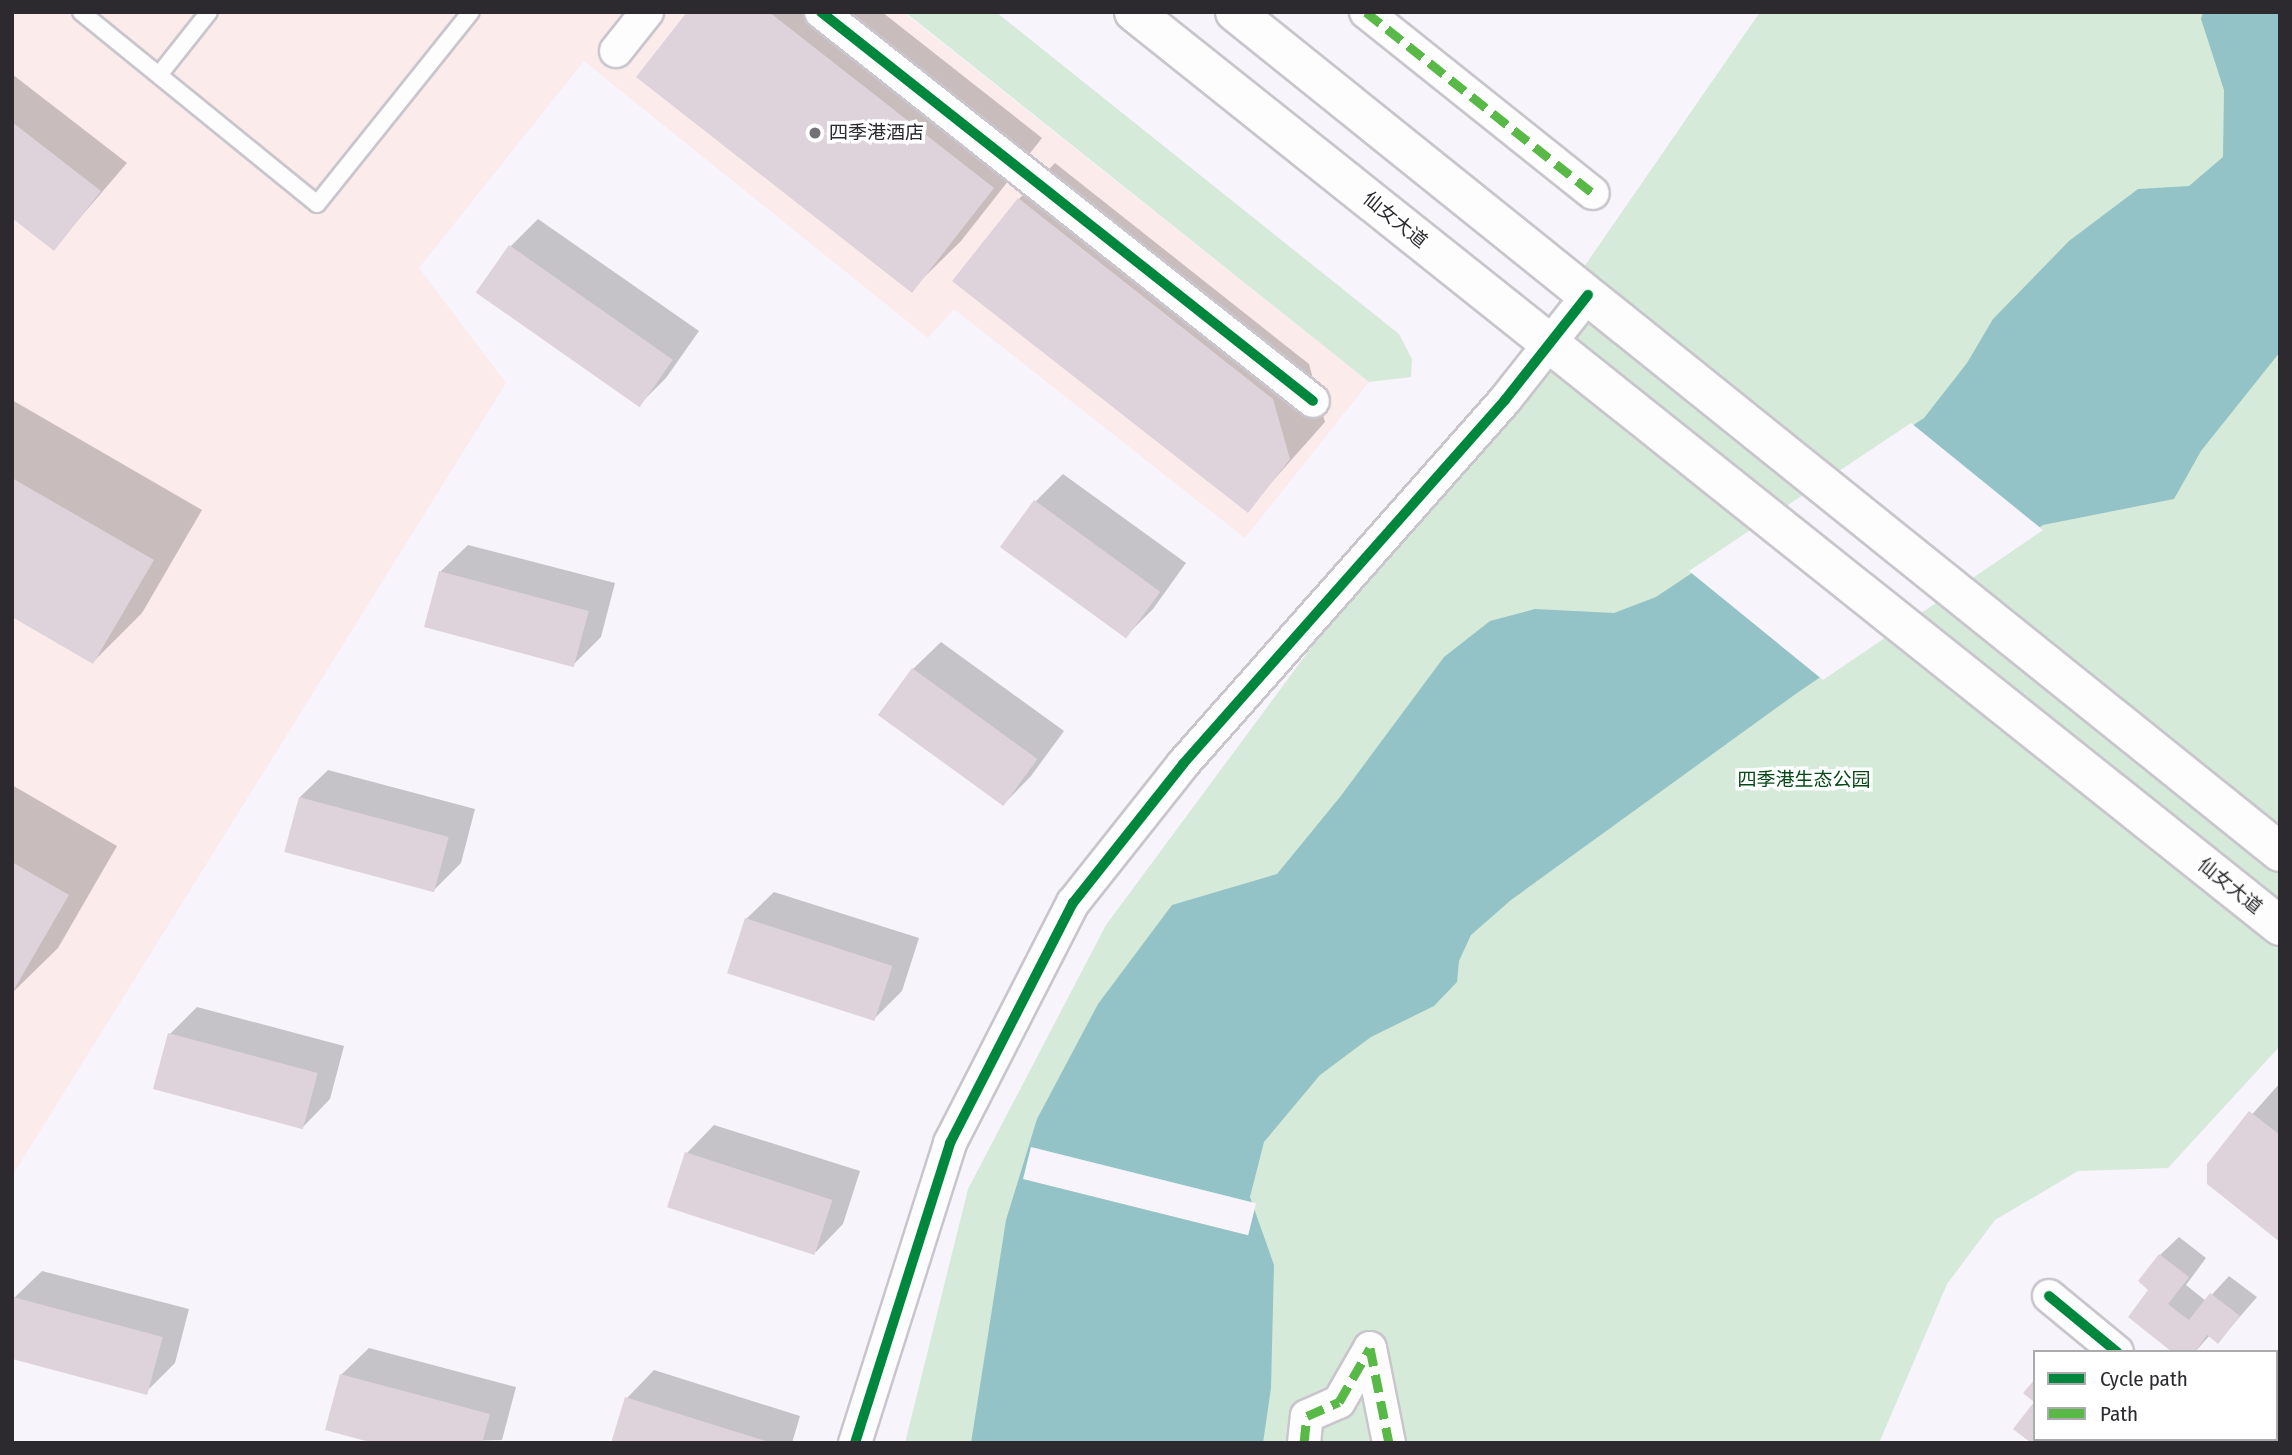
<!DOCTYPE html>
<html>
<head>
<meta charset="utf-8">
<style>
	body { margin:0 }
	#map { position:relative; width:2292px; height:1455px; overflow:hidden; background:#f7f4fb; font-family:"Fira Sans Condensed","Noto Sans SC",sans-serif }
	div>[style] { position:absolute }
	.commercial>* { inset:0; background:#fbebeb }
	.green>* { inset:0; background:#d6ead9 }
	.water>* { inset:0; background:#94c3c7 }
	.pier>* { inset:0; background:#f7f4fb; transform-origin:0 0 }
	.shadow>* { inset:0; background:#0003 }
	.building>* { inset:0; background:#dfd3db; transform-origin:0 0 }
	.roads { filter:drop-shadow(2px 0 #c8c6cc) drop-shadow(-2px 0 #c8c6cc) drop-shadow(0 2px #c8c6cc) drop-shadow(0 -2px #c8c6cc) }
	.lane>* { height:16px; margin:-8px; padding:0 8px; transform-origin:8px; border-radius:8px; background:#fefdfe }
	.street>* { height:32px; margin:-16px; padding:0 16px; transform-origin:16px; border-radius:16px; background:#fefdfe }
	.secondary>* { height:38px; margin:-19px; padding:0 19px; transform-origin:19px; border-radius:19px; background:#fefdfe }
	.quiet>* { height:9px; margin-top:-4.5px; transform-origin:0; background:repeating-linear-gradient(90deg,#58b947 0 18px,transparent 0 27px) }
	.cycleway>* { height:10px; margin:-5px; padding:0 5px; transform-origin:5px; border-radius:5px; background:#00873e }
	.dots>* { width:19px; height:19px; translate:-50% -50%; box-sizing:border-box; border:4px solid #fff; border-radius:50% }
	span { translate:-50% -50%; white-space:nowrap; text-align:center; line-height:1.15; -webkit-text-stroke:7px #fff; paint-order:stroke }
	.poi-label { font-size:19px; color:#2c2a2f }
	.left { translate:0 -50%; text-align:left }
	.street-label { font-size:19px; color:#2c2a2f }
	.park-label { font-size:19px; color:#064918 }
	.frame { position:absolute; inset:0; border:14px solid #2c2a2f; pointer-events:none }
	.legend { position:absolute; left:2033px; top:1350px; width:245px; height:91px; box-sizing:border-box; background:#fff; border:2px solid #abaaac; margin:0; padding:9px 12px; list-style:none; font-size:21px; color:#2c2a2f }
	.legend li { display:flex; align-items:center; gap:14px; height:35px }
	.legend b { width:35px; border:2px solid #abaaac }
</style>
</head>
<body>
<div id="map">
	<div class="commercial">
		<div style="clip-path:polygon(12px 12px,903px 12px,1369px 382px,1245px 538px,954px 309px,928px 338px,584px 61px,419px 268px,506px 383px,12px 1176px)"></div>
	</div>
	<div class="green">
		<div style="clip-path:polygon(905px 12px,996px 12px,1399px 334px,1412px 359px,1411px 377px,1369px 382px)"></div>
		<div style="clip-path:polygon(1760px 12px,2280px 12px,2280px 1046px,2168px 1168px,2078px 1171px,1995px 1220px,1947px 1284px,1879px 1443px,905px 1443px,968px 1189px,1106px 925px,1461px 445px)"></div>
	</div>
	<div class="water">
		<div style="clip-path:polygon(2203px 12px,2280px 12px,2280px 352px,2201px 451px,2174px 499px,2043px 525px,1797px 693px,1511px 900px,1471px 935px,1459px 961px,1457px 982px,1434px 1006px,1371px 1037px,1320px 1075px,1264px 1142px,1250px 1197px,1274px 1265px,1271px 1388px,1263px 1443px,971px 1443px,1006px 1220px,1037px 1119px,1098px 1004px,1172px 905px,1277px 874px,1340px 797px,1444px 657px,1490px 621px,1535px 609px,1614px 613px,1656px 597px,1924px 418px,1967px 363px,1993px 319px,2069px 241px,2138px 189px,2189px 186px,2223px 157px,2224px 90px,2201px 19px)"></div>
	</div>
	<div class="pier">
		<div style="clip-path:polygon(1911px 423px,2043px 530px,1823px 680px,1689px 571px)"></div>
		<div style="left:1031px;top:1147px;width:232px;height:33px;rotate:14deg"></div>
	</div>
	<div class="shadow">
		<div style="clip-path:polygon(689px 12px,882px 12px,1042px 138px,961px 241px,911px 290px)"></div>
		<div style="clip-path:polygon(12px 74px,127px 163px,54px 248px,12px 216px)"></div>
		<div style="clip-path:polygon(1055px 163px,1309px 364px,1325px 422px,1247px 510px,1019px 199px)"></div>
		<div style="clip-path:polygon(538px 219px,699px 331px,666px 378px,639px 405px,478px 292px,511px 246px)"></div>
		<div style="clip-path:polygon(12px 400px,202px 510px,142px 613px,93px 662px,12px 615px)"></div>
		<div style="clip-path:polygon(1063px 474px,1186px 563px,1153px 609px,1126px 636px,1035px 502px)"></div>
		<div style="clip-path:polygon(468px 545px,615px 583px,601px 637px,574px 664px,440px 572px)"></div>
		<div style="clip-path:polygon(941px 642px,1064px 731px,1031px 776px,1004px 804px,913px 669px)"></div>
		<div style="clip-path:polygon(328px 770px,475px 809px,461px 863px,434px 890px,300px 797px)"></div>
		<div style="clip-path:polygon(12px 785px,117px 846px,58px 948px,12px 993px)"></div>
		<div style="clip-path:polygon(774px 892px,919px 938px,902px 991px,875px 1018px,746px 919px)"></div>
		<div style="clip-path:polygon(197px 1007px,344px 1046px,330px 1099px,303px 1127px,170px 1034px)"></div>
		<div style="clip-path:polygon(2280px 1083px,2280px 1240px,2208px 1164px)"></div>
		<div style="clip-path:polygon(714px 1125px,860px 1171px,843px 1224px,816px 1252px,687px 1153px)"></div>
		<div style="clip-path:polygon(2179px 1237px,2206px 1258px,2186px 1285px,2206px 1301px,2229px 1276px,2257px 1297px,2218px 1342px,2210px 1335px,2195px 1352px,2151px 1289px,2160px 1255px)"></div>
		<div style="clip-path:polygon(42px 1271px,189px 1309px,175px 1363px,148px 1390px,12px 1355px,14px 1298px)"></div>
		<div style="clip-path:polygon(369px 1348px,516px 1387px,502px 1440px,380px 1443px,341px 1375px)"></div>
		<div style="clip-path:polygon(654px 1370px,800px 1416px,792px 1443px,613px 1443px,627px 1398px)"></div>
	</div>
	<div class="building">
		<div style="clip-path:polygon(687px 12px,769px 12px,994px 188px,912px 293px,636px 77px)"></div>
		<div style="clip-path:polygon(12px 122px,101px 191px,54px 251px,12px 218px)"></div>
		<div style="clip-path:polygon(1018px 198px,1273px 399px,1290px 459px,1248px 513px,952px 281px)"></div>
		<div style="left:509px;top:245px;width:200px;height:58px;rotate:35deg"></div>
		<div style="clip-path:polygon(12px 478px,154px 560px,93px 664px,12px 617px)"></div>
		<div style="left:1034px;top:500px;width:156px;height:58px;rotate:36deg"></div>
		<div style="left:439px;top:571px;width:155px;height:58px;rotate:15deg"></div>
		<div style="left:912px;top:668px;width:155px;height:58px;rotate:36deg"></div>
		<div style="left:299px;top:797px;width:155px;height:57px;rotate:15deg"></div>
		<div style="clip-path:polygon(12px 862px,69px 895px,12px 993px)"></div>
		<div style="left:745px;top:918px;width:155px;height:58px;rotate:18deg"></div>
		<div style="left:168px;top:1033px;width:155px;height:58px;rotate:15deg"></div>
		<div style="clip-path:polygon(2249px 1111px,2280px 1135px,2280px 1242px,2207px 1184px,2207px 1164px)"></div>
		<div style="left:685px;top:1152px;width:155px;height:58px;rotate:18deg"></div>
		<div style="clip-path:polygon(2159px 1254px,2189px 1277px,2168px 1304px,2178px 1312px,2189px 1320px,2210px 1293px,2240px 1316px,2218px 1344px,2207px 1335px,2195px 1352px,2172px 1352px,2128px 1317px,2148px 1290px,2138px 1281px)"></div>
		<div style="left:13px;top:1297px;width:155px;height:60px;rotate:15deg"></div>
		<div style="clip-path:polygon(340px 1374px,490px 1414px,482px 1443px,373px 1443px,325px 1430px)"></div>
		<div style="clip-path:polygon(2035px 1379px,2035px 1439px,2117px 1439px,2114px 1443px,2031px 1443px,2013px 1429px,2034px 1402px,2023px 1393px)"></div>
		<div style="clip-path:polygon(625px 1397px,769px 1442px,769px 1443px,611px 1443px)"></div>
	</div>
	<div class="roads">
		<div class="lane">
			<div style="left:81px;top:12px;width:304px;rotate:39.1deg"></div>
			<div style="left:317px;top:204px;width:246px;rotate:-51.3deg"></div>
			<div style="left:159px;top:75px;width:80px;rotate:-51.6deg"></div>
		</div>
		<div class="street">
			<div style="left:821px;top:12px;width:627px;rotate:38.33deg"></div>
			<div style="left:1366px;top:12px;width:290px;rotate:38.6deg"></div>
			<div style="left:616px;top:51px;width:50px;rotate:-51.5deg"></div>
			<div style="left:2049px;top:1296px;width:88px;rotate:39.5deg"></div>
			<div style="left:1370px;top:1348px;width:97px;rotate:78.7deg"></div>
			<div style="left:2224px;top:1439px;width:6px;rotate:45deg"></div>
			<div style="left:855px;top:1443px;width:315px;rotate:-72.4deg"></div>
			<div style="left:950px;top:1143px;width:270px;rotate:-62.9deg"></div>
			<div style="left:1073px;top:903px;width:177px;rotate:-51.6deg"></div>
			<div style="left:1183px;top:764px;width:486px;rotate:-48.5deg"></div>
			<div style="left:1505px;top:400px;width:134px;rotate:-51.7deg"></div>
			<div style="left:1304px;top:1443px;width:27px;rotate:-84deg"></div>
			<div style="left:1307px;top:1416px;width:35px;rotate:-24deg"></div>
			<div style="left:1339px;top:1402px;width:62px;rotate:-60.1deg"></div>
		</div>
		<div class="secondary">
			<div style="left:1134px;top:12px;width:1466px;rotate:38.57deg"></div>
			<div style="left:1235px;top:12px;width:1341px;rotate:38.79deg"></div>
		</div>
	</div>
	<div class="quiet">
		<div style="left:1366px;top:12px;width:290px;rotate:38.6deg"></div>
		<div style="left:1370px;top:1348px;width:97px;rotate:78.7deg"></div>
		<div style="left:2224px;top:1439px;width:6px;rotate:45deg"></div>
		<div style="left:1304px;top:1443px;width:27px;rotate:-84deg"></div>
		<div style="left:1307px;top:1416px;width:35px;rotate:-24deg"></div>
		<div style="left:1339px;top:1402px;width:62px;rotate:-60.1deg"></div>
	</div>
	<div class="cycleway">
		<div style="left:821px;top:12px;width:627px;rotate:38.33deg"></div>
		<div style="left:2049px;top:1296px;width:88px;rotate:39.5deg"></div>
		<div style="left:855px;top:1443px;width:315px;rotate:-72.4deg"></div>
		<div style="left:950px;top:1143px;width:270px;rotate:-62.9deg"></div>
		<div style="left:1073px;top:903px;width:177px;rotate:-51.6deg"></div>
		<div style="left:1183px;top:764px;width:486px;rotate:-48.5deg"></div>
		<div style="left:1505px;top:400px;width:134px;rotate:-51.7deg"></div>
	</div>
	<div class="dots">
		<div style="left:815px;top:133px;background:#737176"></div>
	</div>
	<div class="poi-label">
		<span class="left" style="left:829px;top:133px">四季港酒店</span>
	</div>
	<div class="street-label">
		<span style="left:1395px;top:220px;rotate:39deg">仙女大道</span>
		<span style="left:2230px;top:886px;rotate:39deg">仙女大道</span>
	</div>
	<div class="park-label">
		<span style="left:1804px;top:780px">四季港生态公园</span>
	</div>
	<div class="frame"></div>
	<ul class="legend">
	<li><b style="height:9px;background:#00873e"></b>Cycle path</li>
	<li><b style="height:9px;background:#58b947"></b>Path</li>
	</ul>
</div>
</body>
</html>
